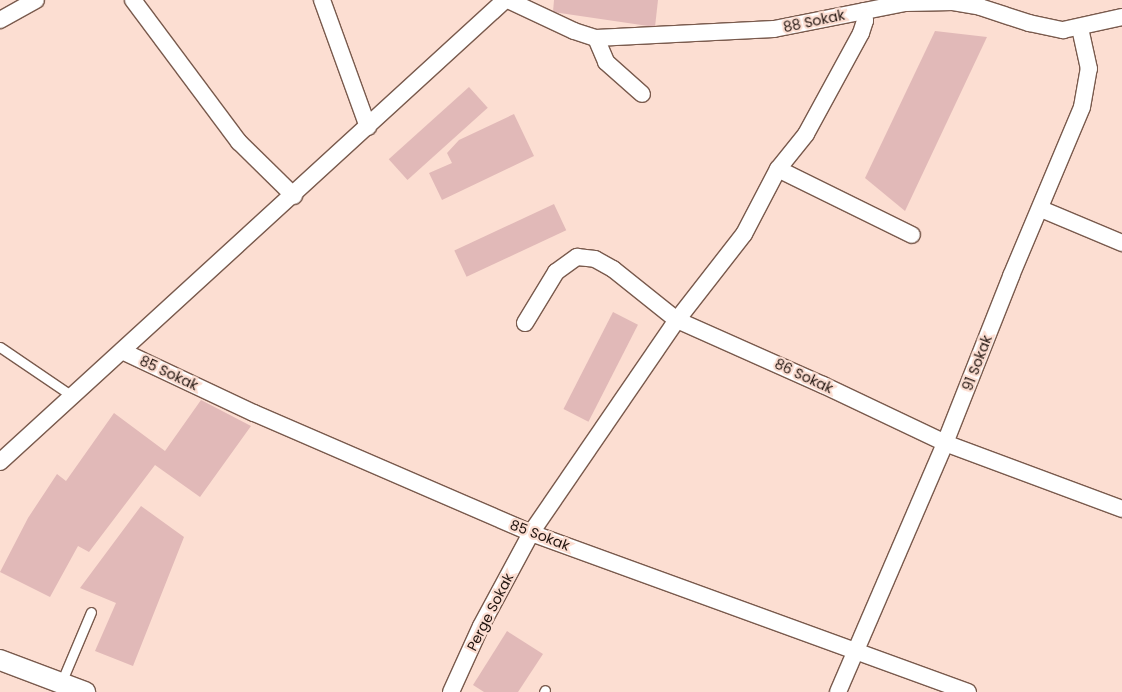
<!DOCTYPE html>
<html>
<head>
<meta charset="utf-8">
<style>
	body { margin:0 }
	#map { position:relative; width:1122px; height:692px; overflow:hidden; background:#fcded2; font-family:Poppins,sans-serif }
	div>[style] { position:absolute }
	.building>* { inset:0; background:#e1b9b8; transform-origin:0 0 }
	.roads { filter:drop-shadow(1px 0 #795a4d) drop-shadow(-1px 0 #795a4d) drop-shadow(0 1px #795a4d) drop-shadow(0 -1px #795a4d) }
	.service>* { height:9px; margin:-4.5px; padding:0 4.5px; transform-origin:4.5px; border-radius:4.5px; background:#fff }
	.minor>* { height:16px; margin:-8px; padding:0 8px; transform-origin:8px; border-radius:8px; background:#fff }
	.tertiary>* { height:20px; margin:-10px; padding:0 10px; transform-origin:10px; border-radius:10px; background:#fff }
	span { translate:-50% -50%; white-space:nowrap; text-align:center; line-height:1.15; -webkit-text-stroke:4.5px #fcded2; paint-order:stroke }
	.street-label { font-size:14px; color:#21140f }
</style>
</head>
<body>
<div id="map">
	<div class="building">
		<div style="clip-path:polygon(554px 0,658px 0,655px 27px,553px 12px)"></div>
		<div style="clip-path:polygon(935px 31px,987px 37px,905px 211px,865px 178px)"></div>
		<div style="left:469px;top:87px;width:28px;height:108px;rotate:48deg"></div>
		<div style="clip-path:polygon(514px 114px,534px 156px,442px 200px,429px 173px,452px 163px,447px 153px,459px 140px)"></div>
		<div style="left:554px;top:204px;width:29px;height:110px;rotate:65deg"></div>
		<div style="left:613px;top:312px;width:28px;height:109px;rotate:27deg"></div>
		<div style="clip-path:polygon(201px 400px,251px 426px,200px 497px,155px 465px,89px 552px,78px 546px,50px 597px,0 572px,28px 518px,57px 474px,66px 481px,114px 413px,165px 451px)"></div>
		<div style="clip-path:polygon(141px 506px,184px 537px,133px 666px,95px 651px,116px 603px,80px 588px)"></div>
		<div style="clip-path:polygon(507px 631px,543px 654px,518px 692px,484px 692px,473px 685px)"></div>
	</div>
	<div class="roads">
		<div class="service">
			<div style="left:0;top:347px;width:87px;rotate:34.2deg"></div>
			<div style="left:61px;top:683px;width:77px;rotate:-67.1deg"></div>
			<div style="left:544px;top:692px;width:2px;rotate:-63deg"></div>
		</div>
		<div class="minor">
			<div style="left:133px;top:0;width:177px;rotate:53.3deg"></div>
			<div style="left:239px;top:142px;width:77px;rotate:44.5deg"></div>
			<div style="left:322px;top:0;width:135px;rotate:70.1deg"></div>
			<div style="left:508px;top:0;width:73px;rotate:25.2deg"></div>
			<div style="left:574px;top:31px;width:23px;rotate:18deg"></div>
			<div style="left:596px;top:38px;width:178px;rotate:-2.9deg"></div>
			<div style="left:774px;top:29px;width:134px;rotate:-11.2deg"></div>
			<div style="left:905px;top:3px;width:48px;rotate:-1.2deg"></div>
			<div style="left:953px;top:2px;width:27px;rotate:10deg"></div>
			<div style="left:980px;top:7px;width:52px;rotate:18.1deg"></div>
			<div style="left:1029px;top:23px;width:35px;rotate:12deg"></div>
			<div style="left:1063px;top:30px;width:60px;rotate:-12.4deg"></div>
			<div style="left:0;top:20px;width:41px;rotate:-29.1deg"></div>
			<div style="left:596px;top:38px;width:26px;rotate:67deg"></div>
			<div style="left:606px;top:62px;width:48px;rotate:41.6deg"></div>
			<div style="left:778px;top:169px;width:149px;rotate:26.2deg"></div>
			<div style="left:1041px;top:209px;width:88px;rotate:22.8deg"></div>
			<div style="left:525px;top:323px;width:60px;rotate:-58.7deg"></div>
			<div style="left:556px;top:272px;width:26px;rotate:-36deg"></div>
			<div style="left:577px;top:257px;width:18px;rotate:6deg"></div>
			<div style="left:595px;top:259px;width:21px;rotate:29deg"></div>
			<div style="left:613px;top:269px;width:82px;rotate:38.6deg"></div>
			<div style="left:677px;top:320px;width:160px;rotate:24deg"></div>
			<div style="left:823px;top:385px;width:135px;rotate:25.4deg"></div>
			<div style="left:945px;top:443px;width:189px;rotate:20.4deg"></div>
			<div style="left:122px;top:351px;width:146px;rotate:25.2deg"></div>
			<div style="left:254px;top:413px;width:302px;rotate:23.4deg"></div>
			<div style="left:531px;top:533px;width:465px;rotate:20deg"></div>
			<div style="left:0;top:462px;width:684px;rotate:-42.45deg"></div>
			<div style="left:451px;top:692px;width:72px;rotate:-65.6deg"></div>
			<div style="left:481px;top:626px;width:106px;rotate:-61.7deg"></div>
			<div style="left:531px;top:533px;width:258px;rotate:-55.6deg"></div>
			<div style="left:677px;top:320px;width:109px;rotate:-52.1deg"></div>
			<div style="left:744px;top:234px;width:73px;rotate:-62.4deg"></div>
			<div style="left:778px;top:169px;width:45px;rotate:-51.3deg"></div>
			<div style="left:806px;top:134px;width:115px;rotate:-61.4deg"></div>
			<div style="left:861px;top:33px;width:13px;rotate:-72deg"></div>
			<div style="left:865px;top:21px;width:10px;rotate:-96deg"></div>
			<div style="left:838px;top:692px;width:271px;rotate:-66.7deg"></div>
			<div style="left:945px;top:443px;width:180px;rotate:-68.4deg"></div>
			<div style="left:1011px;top:276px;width:183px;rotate:-67.2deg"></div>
			<div style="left:1082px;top:107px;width:39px;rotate:-80deg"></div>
			<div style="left:1089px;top:69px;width:42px;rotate:-102.4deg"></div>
		</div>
		<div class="tertiary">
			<div style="left:0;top:660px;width:91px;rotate:20.6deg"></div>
		</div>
	</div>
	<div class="street-label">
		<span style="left:814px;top:21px;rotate:-12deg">88 Sokak</span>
		<span style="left:977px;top:363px;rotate:-69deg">91 Sokak</span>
		<span style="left:169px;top:373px;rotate:25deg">85 Sokak</span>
		<span style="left:804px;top:376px;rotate:25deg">86 Sokak</span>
		<span style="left:540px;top:535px;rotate:21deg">85 Sokak</span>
		<span style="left:490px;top:612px;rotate:-63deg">Perge Sokak</span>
	</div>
</div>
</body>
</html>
